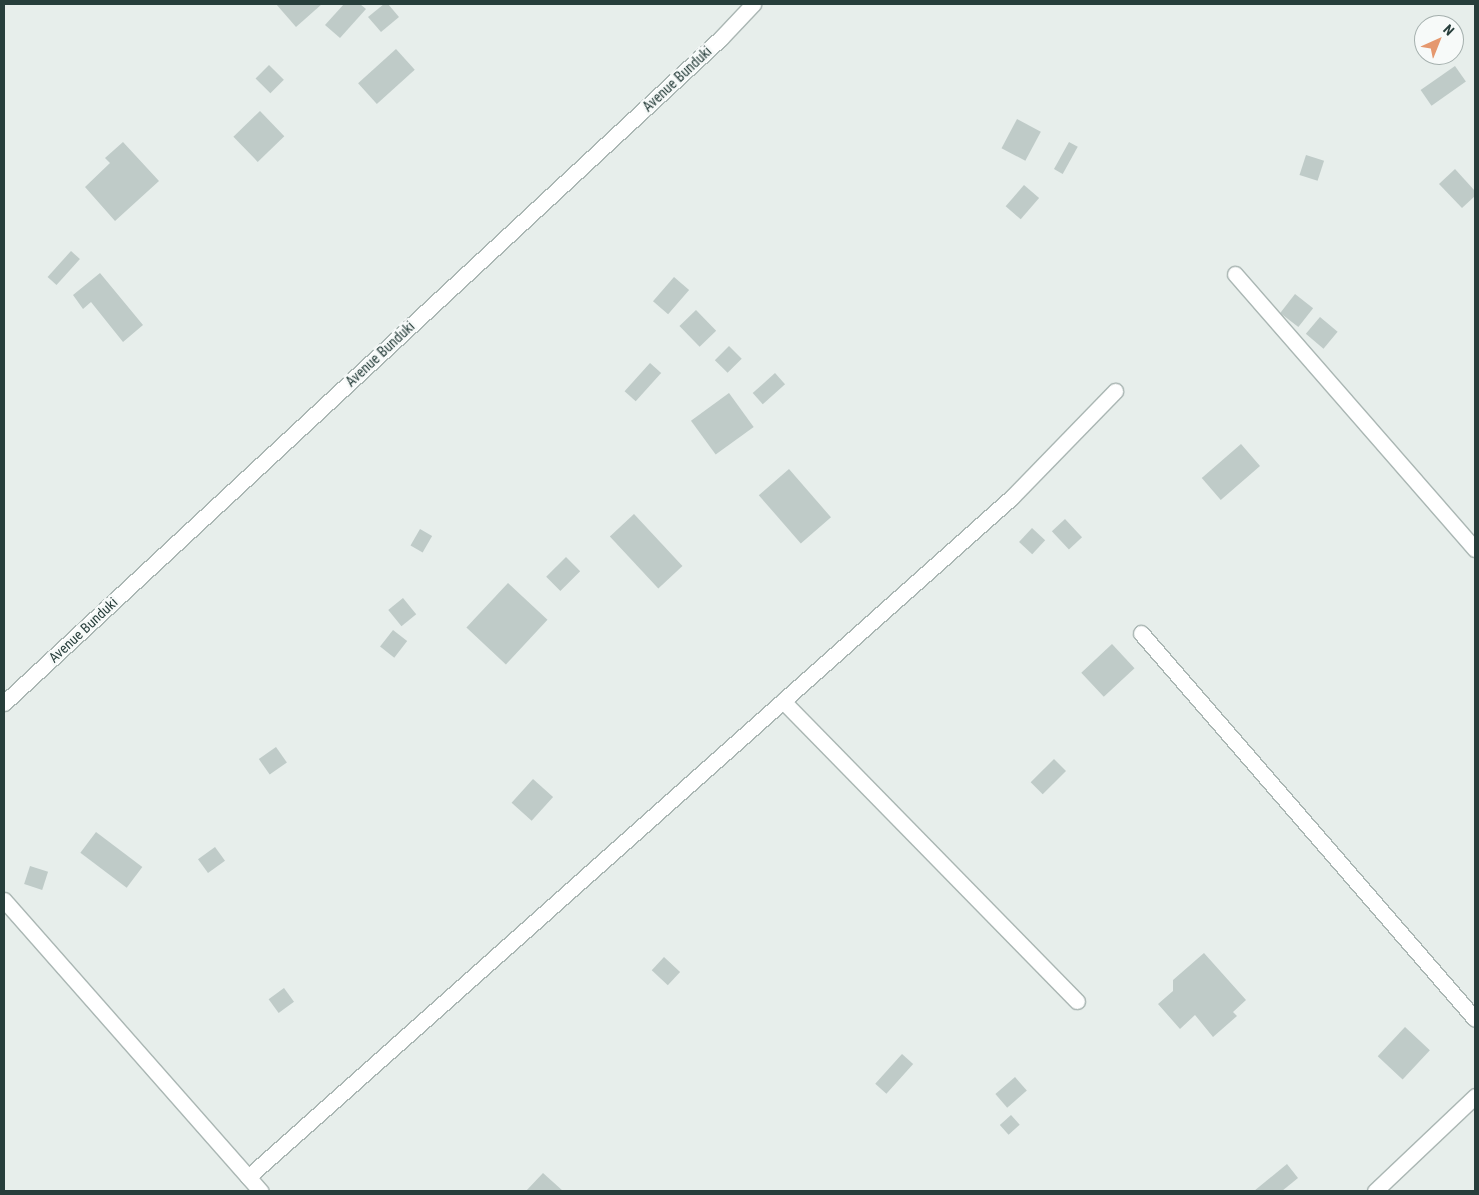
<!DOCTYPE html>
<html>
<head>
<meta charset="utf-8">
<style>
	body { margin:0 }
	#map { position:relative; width:1479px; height:1195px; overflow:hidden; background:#e7eeeb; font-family:"Roboto Condensed",sans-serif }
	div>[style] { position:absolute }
	.building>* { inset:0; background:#bfcbc8; transform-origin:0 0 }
	.roads { filter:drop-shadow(1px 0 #aab6b3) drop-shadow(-1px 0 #aab6b3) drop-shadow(0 1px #aab6b3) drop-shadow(0 -1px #aab6b3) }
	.minor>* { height:15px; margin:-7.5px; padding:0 7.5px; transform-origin:7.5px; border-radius:7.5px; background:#fff }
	span { translate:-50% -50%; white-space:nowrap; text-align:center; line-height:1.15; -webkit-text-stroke:5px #f7faf9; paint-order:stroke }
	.street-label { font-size:14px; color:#273e3b }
	.frame { position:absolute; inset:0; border:5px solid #273e3b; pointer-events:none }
	.north { position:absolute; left:1414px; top:15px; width:50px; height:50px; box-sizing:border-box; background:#f7faf9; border:1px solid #a4afad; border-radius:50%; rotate:44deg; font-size:14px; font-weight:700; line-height:20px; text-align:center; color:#273e3b }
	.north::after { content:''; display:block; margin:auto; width:18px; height:22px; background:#e5986e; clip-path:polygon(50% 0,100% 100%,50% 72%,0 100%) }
</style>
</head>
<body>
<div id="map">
	<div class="building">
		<div style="clip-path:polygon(276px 4px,322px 4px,296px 27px)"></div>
		<div style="clip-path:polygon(344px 4px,360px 4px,366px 9px,340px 38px,325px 25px)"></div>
		<div style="clip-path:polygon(384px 4px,388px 4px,399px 17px,381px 32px,368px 17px)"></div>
		<div style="left:396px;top:49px;width:28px;height:51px;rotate:48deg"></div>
		<div style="left:269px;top:65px;width:21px;height:19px;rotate:45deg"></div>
		<div style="left:1455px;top:66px;width:19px;height:42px;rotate:55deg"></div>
		<div style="left:260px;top:111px;width:35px;height:37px;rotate:46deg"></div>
		<div style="left:1017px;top:119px;width:27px;height:33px;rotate:28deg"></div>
		<div style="clip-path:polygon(123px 142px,159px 181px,115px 221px,85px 187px,110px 163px,105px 158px)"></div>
		<div style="left:1069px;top:142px;width:10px;height:31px;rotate:29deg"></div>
		<div style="left:1306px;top:155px;width:19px;height:21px;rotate:18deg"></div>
		<div style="clip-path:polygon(1455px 169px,1475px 191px,1475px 196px,1462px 208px,1439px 184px)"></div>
		<div style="left:1024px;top:185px;width:20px;height:28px;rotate:41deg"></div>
		<div style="left:71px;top:251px;width:12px;height:35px;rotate:42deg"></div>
		<div style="clip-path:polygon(100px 273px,143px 325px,123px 342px,91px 302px,83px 309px,73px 295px)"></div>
		<div style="left:674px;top:277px;width:20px;height:32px;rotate:41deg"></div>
		<div style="left:1295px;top:294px;width:23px;height:24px;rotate:38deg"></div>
		<div style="left:696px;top:310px;width:29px;height:23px;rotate:46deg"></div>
		<div style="left:1320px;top:317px;width:23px;height:22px;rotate:40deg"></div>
		<div style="left:729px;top:346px;width:18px;height:20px;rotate:45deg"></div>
		<div style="left:650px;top:363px;width:15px;height:38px;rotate:42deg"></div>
		<div style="left:775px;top:373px;width:15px;height:30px;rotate:48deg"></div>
		<div style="left:729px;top:393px;width:42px;height:47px;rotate:54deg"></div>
		<div style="left:1241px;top:444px;width:29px;height:52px;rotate:49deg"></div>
		<div style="left:789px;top:469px;width:64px;height:40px;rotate:49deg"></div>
		<div style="left:634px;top:514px;width:71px;height:33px;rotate:47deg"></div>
		<div style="left:1065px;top:519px;width:25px;height:18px;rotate:47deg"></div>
		<div style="left:1032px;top:528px;width:18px;height:19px;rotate:43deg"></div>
		<div style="left:420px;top:529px;width:14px;height:19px;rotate:30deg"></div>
		<div style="left:566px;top:557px;width:20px;height:28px;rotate:45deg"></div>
		<div style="left:508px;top:583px;width:54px;height:61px;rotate:43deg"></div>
		<div style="left:403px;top:598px;width:21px;height:19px;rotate:51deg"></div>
		<div style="left:393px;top:630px;width:18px;height:21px;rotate:38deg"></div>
		<div style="left:1112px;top:644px;width:33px;height:42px;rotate:47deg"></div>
		<div style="left:276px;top:747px;width:19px;height:21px;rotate:55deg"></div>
		<div style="left:1054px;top:759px;width:17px;height:33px;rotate:45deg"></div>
		<div style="left:533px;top:779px;width:27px;height:32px;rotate:42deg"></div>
		<div style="left:96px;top:832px;width:58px;height:26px;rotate:37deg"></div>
		<div style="left:215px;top:847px;width:17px;height:21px;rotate:54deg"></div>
		<div style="left:30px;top:866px;width:19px;height:19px;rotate:18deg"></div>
		<div style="clip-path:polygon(1204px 953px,1246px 1000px,1233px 1012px,1237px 1016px,1213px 1037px,1195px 1015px,1180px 1029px,1158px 1004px,1173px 991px,1173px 980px)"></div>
		<div style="left:664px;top:957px;width:22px;height:18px;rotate:43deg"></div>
		<div style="left:284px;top:988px;width:17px;height:19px;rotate:54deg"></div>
		<div style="left:1405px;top:1027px;width:34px;height:40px;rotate:43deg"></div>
		<div style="left:902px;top:1054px;width:15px;height:40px;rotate:42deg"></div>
		<div style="left:1015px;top:1077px;width:18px;height:26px;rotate:49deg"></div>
		<div style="left:1011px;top:1115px;width:13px;height:15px;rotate:48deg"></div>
		<div style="clip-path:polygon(1287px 1164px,1298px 1178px,1282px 1191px,1254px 1191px)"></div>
		<div style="clip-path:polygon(543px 1173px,563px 1191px,526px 1191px)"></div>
	</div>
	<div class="roads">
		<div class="minor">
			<div style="left:1235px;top:274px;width:365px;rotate:48.9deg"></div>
			<div style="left:1141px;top:633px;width:510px;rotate:49.13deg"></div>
			<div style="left:783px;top:701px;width:420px;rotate:45.6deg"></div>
			<div style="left:4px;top:703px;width:978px;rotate:-42.85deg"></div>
			<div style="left:721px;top:38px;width:47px;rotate:-46.7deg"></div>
			<div style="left:4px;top:900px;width:388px;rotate:48.6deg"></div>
			<div style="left:248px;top:1177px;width:1023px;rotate:-41.67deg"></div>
			<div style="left:1012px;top:497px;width:148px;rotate:-45.8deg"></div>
			<div style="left:1375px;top:1191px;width:138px;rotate:-43.5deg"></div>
		</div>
	</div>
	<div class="street-label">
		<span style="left:677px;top:79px;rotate:-43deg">Avenue Bunduki</span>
		<span style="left:380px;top:354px;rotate:-43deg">Avenue Bunduki</span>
		<span style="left:83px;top:630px;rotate:-43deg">Avenue Bunduki</span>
	</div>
	<div class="frame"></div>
	<div class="north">N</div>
</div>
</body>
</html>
